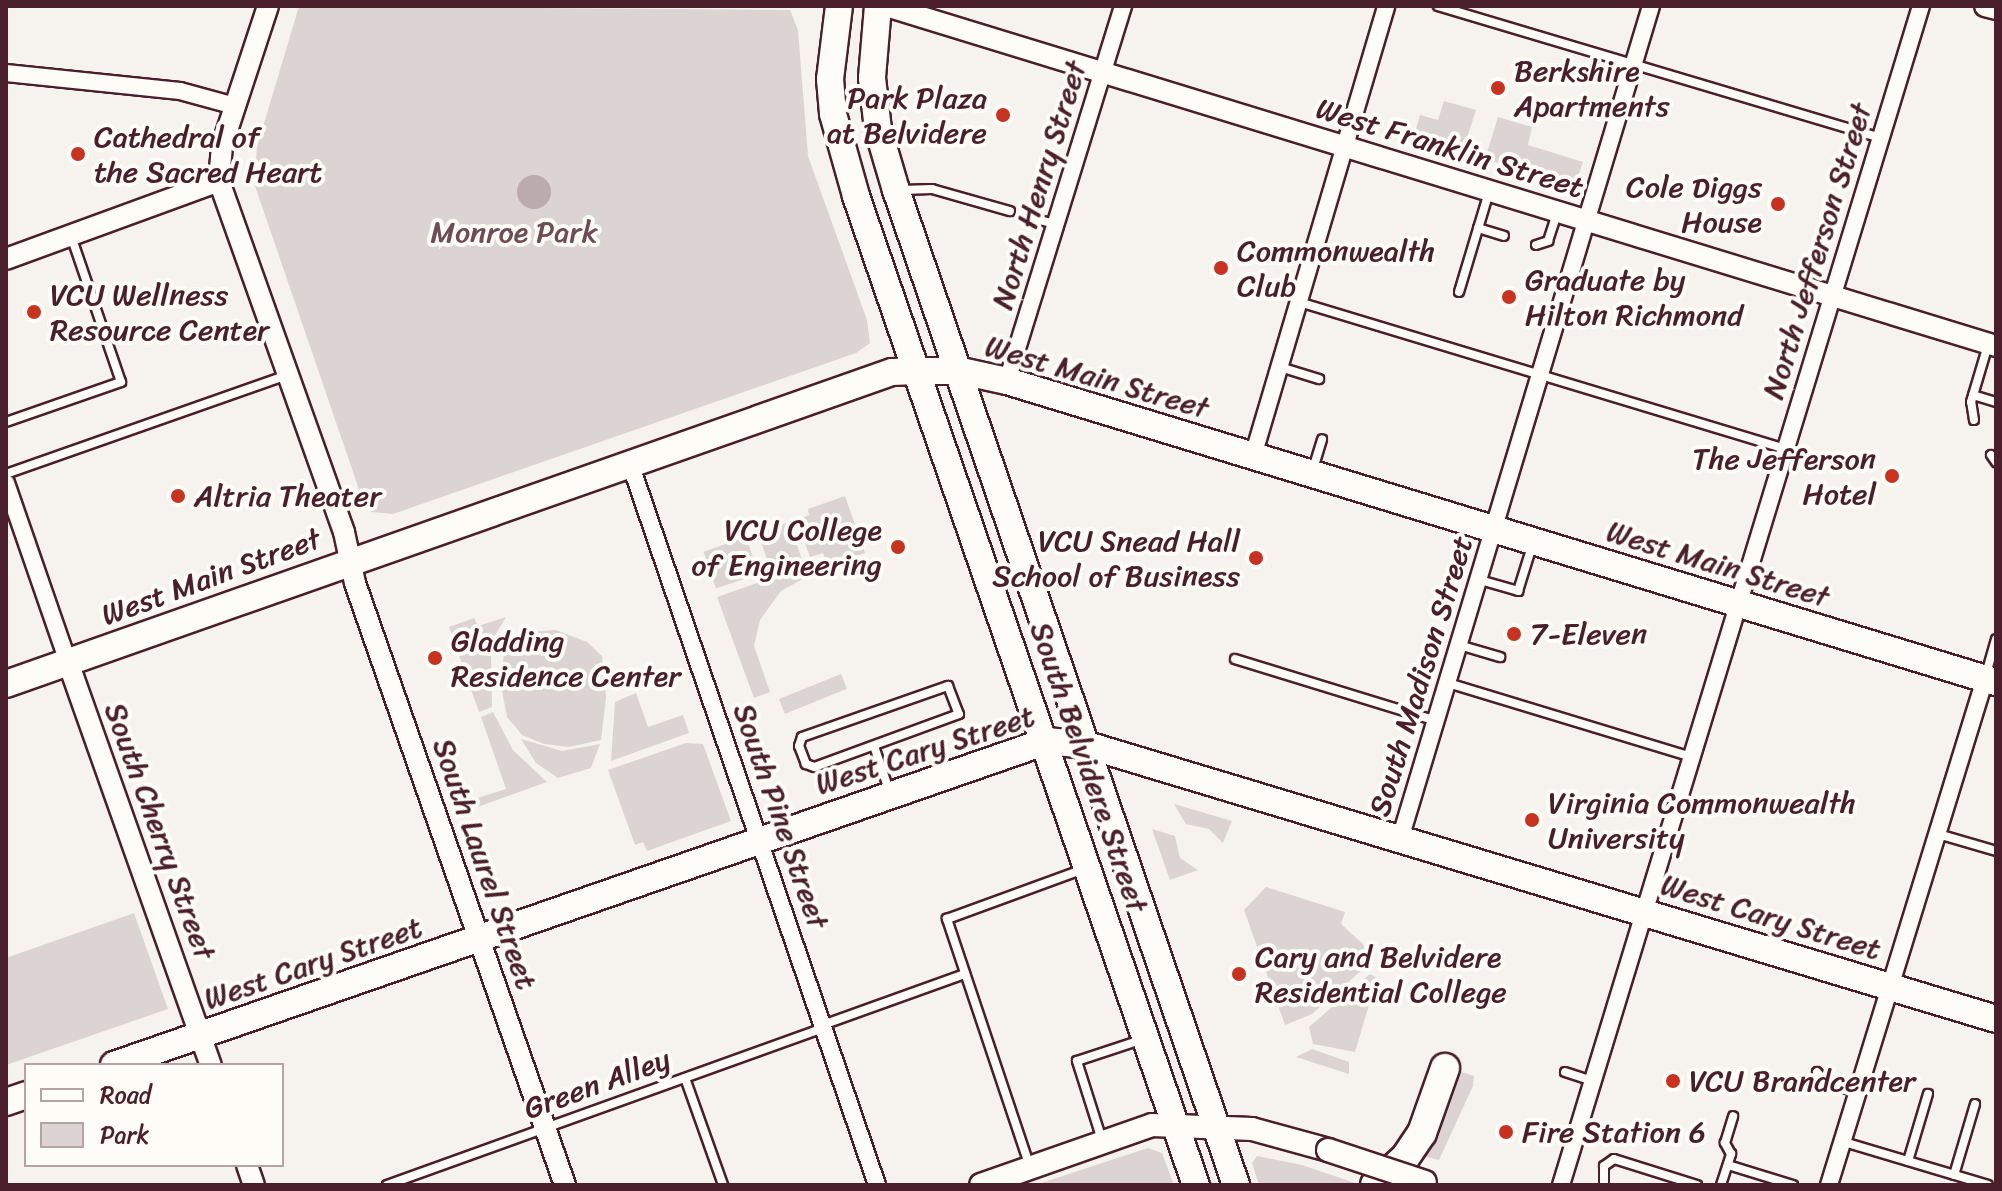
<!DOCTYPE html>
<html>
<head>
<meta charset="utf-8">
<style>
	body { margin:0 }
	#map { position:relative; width:2002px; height:1191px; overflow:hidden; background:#f6f3ef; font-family:Sriracha,sans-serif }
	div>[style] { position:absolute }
	.green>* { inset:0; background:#dcd4d2; transform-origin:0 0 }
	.water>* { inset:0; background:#bbabac }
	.round { border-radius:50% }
	.roads { filter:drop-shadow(2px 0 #4a1f2b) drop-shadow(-2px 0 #4a1f2b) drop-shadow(0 2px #4a1f2b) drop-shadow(0 -2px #4a1f2b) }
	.service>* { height:8px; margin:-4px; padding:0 4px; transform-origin:4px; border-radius:4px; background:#fdfcf7 }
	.minor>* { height:16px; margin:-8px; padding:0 8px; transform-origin:8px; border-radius:8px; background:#fdfcf7 }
	.tertiary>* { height:20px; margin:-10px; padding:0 10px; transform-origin:10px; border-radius:10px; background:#fdfcf7 }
	.secondary>* { height:22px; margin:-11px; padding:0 11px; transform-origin:11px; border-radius:11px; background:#fdfcf7 }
	.primary>* { height:26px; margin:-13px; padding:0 13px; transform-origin:13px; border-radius:13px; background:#fdfcf7 }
	.motorway>* { height:28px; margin:-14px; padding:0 14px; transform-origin:14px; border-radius:14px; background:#fdfcf7 }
	.bridges { filter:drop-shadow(2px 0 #4a1f2b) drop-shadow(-2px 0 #4a1f2b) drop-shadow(0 2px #4a1f2b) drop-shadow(0 -2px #4a1f2b) }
	.secondary-bridge>* { height:22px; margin:-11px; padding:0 11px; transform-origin:11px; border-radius:11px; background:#fdfcf7 }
	.dots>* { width:22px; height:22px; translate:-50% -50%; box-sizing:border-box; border:4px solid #fdfcf7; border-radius:50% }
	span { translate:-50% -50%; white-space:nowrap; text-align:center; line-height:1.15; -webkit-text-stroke:8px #fdfcf7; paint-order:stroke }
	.poi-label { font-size:30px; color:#4a1f2b }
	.left { translate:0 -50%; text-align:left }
	.right { translate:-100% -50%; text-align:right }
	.street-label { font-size:30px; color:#4a1f2b }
	.park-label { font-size:30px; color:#6e4c55 }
	.frame { position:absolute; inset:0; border:8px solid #4a1f2b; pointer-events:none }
	.legend { position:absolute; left:24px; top:1063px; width:260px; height:104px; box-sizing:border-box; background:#fdfcf7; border:2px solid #b5a4a5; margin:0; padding:10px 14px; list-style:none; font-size:24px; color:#4a1f2b }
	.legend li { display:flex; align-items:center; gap:16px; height:40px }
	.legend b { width:40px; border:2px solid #b5a4a5 }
</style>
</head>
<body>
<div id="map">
	<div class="green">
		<div style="clip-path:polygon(299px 6px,790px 10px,798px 30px,808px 156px,867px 320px,870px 343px,856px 353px,393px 514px,372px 512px,364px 504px,254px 183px,257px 147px)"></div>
		<div style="clip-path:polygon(1444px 101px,1476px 110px,1462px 153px,1413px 139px,1420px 115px,1438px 120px)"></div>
		<div style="clip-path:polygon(1498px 117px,1532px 127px,1528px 145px,1583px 162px,1575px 186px,1485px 159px)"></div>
		<div style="clip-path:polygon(845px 496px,865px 553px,818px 568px,815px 563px,825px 559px,823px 553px,810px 557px,797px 520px,809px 515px,808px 509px)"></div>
		<div style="left:789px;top:522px;width:39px;height:33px;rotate:71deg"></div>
		<div style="left:746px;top:537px;width:39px;height:45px;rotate:71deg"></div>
		<div style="clip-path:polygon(802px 567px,806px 577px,781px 591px,760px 620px,754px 646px,770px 692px,754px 698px,717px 597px)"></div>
		<div style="clip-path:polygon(506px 617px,483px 655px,491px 653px,492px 707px,479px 712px,449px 627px,474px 618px,478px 626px)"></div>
		<div style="clip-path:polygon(556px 630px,587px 642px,602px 656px,606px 698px,601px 740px,569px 747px,544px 744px,522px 735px,507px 717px,501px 686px,505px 642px,527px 632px)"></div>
		<div style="left:841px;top:674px;width:16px;height:67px;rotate:68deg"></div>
		<div style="clip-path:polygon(636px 693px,648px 727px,683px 715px,689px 733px,611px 761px,615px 702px)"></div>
		<div style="clip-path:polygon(493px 712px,513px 750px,547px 782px,458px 814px,455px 805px,506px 789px,481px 717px)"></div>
		<div style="clip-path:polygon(521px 739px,562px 751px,600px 744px,591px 768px,558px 778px,536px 763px)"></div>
		<div style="clip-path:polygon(686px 743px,703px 744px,731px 821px,647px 851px,643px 842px,635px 845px,608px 770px)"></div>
		<div style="clip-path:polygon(1174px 804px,1232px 821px,1223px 843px,1209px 829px,1186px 824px)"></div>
		<div style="clip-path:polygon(1152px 829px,1175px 836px,1180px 858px,1198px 870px,1170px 880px)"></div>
		<div style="clip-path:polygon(1266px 887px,1345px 912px,1341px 924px,1363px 944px,1367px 958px,1362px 970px,1312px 1014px,1285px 1025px,1244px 910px)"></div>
		<div style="clip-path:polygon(134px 913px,168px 1009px,6px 1065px,6px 958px)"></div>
		<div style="clip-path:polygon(1370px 974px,1377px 978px,1355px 1052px,1313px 1044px,1309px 1027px)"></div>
		<div style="clip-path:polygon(1312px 1049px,1349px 1062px,1349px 1074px,1296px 1057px)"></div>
		<div style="clip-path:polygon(1455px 1070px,1474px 1076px,1473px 1086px,1439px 1160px,1420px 1155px)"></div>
		<div style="clip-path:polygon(1148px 1148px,1162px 1153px,1174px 1185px,1035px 1185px)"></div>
		<div style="clip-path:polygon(1257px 1156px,1302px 1165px,1358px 1184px,1259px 1185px,1252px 1163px)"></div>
	</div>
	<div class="water">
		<div class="round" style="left:517px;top:175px;width:34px;height:34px"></div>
	</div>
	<div class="roads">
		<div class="service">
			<div style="left:1438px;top:6px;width:462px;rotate:16.6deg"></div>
			<div style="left:902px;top:190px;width:30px;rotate:-2deg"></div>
			<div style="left:932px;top:189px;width:81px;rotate:15.8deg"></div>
			<div style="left:1036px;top:219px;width:20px;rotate:15deg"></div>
			<div style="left:1478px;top:228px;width:27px;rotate:17deg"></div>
			<div style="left:1536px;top:245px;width:13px;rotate:-18deg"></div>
			<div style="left:1548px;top:241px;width:29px;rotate:-72deg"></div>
			<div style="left:1459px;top:292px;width:104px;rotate:-73.3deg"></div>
			<div style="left:1299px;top:302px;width:509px;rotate:16.8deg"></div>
			<div style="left:1280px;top:367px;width:41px;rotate:17.1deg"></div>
			<div style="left:1973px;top:395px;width:24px;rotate:17deg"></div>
			<div style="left:1974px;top:420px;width:18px;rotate:-99deg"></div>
			<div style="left:1971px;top:402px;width:59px;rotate:-73.4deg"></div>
			<div style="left:6px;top:422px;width:122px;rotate:-19.2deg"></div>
			<div style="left:121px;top:382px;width:154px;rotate:-108.9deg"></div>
			<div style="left:1991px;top:455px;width:9px;rotate:54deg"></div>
			<div style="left:1313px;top:469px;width:31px;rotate:-73deg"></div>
			<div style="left:6px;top:474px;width:298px;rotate:-19.4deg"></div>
			<div style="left:1480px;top:580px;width:40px;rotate:16deg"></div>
			<div style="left:1518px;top:591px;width:47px;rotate:-72.7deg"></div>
			<div style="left:1459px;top:645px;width:43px;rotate:16.3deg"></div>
			<div style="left:1235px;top:659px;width:210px;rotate:17.1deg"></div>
			<div style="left:1986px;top:674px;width:36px;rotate:-74deg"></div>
			<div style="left:1448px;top:683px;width:255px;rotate:16.9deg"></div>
			<div style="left:948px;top:686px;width:30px;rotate:69deg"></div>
			<div style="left:959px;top:714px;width:154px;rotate:159.9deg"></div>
			<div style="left:814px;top:767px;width:9px;rotate:-159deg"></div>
			<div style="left:806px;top:764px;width:19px;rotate:-111deg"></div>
			<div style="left:799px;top:746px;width:9px;rotate:-72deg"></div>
			<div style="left:802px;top:737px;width:155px;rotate:-19.3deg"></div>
			<div style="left:874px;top:746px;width:46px;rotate:71.2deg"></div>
			<div style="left:1938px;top:834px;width:60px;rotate:16.3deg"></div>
			<div style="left:823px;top:1025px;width:151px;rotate:-19.8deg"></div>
			<div style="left:1565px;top:1072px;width:29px;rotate:18deg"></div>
			<div style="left:1817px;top:1072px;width:13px;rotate:51deg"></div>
			<div style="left:1825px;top:1082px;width:35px;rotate:18deg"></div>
			<div style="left:685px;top:1078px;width:114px;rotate:70.4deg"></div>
			<div style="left:1102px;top:1140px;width:83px;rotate:-107.6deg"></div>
			<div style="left:1077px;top:1061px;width:67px;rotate:-18.2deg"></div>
			<div style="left:1844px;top:1142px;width:150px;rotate:16.6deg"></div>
			<div style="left:1908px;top:1161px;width:70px;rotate:-73.4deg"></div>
			<div style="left:1728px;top:1165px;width:68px;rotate:17.1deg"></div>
			<div style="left:1030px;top:1167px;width:262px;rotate:-108.5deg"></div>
			<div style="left:947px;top:919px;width:146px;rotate:-20.1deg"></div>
			<div style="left:1954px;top:1175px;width:74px;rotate:-73.5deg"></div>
			<div style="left:387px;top:1185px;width:463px;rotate:-19.8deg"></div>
			<div style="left:1604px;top:1185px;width:19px;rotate:-90deg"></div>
			<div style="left:1604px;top:1166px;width:12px;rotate:-35deg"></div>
			<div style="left:1614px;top:1159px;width:87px;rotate:17.4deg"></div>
			<div style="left:1721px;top:1185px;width:33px;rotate:-72deg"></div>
			<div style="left:1731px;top:1154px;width:13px;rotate:-119deg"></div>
			<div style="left:1725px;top:1143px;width:28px;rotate:-73deg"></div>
		</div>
		<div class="minor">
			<div style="left:6px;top:73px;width:175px;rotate:5.9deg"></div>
			<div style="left:180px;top:91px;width:57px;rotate:15.3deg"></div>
			<div style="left:1007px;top:381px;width:393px;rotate:-72.8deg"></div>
			<div style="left:1253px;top:456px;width:469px;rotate:-73.5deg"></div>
			<div style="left:631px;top:466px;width:760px;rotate:71.11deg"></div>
			<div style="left:6px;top:483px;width:189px;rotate:70.9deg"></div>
			<div style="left:1400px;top:839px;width:870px;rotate:-73.23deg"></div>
			<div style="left:1561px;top:1185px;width:1233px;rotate:-73.02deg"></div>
			<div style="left:1829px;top:1185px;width:530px;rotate:-72.87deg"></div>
		</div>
		<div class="tertiary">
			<div style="left:268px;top:6px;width:147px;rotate:108.2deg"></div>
			<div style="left:222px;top:146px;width:35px;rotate:95deg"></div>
			<div style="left:219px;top:181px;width:373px;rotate:70.4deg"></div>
			<div style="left:344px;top:532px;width:52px;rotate:77.8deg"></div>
			<div style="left:355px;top:583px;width:638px;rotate:70.77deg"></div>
			<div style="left:886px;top:6px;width:1161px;rotate:17.03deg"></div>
			<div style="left:1985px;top:6px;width:11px;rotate:15deg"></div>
			<div style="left:6px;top:259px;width:227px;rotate:-20.1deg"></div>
			<div style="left:68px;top:662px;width:428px;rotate:70.5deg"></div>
			<div style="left:247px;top:1165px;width:21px;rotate:71deg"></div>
		</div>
		<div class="secondary">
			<div style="left:981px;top:1185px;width:181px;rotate:-19.3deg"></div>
			<div style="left:1152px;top:1125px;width:100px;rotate:2.3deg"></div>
			<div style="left:1252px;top:1129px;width:79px;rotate:15.4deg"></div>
		</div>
		<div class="primary">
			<div style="left:839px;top:6px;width:74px;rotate:97deg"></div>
			<div style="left:830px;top:79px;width:35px;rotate:85deg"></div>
			<div style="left:833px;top:114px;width:85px;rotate:74.3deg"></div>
			<div style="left:856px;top:196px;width:1046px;rotate:71.03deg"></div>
			<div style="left:878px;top:6px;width:72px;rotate:94.8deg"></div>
			<div style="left:872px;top:78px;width:51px;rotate:83.3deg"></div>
			<div style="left:878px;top:129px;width:64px;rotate:73.6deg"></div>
			<div style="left:896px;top:190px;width:1051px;rotate:71.13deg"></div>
			<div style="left:6px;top:684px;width:939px;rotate:-19.4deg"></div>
			<div style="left:892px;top:372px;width:25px;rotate:-2deg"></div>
			<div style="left:917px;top:371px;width:44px"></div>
			<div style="left:961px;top:371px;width:47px;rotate:12.3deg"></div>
			<div style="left:1007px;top:381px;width:1034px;rotate:16.93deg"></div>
			<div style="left:114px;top:1065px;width:988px;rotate:-19.15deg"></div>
			<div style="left:1047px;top:741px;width:40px;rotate:5.7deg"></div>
			<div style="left:1087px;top:745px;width:949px;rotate:16.77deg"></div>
			<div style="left:6px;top:1102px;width:21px;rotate:-19deg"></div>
		</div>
		<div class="motorway">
			<div style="left:1375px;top:1185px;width:40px;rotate:-42deg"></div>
			<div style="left:1405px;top:1158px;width:30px;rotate:-56deg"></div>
			<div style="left:1422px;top:1133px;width:69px;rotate:-70.5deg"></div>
		</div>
	</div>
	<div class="bridges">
		<div class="secondary-bridge">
			<div style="left:1328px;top:1150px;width:102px;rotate:18.3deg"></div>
		</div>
	</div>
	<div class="dots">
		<div style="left:1498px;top:88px;background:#c8321e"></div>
		<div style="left:1003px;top:115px;background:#c8321e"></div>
		<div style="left:78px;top:154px;background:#c8321e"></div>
		<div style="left:1778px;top:204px;background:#c8321e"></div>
		<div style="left:1221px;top:268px;background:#c8321e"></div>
		<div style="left:1509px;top:297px;background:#c8321e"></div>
		<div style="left:34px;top:312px;background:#c8321e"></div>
		<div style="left:1892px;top:476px;background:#c8321e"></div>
		<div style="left:178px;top:496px;background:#c8321e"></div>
		<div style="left:898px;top:547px;background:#c8321e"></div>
		<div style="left:1256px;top:558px;background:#c8321e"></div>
		<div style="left:1514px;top:634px;background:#c8321e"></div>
		<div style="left:435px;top:658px;background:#c8321e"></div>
		<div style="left:1532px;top:820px;background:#c8321e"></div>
		<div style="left:1239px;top:974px;background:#c8321e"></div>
		<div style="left:1673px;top:1081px;background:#c8321e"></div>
		<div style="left:1506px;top:1132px;background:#c8321e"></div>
	</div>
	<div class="poi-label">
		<span class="left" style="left:1514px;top:88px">Berkshire<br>Apartments</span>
		<span class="right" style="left:987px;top:115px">Park Plaza<br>at Belvidere</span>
		<span class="left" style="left:94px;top:154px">Cathedral of<br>the Sacred Heart</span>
		<span class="right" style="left:1762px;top:204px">Cole Diggs<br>House</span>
		<span class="left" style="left:1237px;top:268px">Commonwealth<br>Club</span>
		<span class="left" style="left:1525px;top:297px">Graduate by<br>Hilton Richmond</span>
		<span class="left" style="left:50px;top:312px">VCU Wellness<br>Resource Center</span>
		<span class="right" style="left:1876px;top:476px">The Jefferson<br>Hotel</span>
		<span class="left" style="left:194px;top:496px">Altria Theater</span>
		<span class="right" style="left:882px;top:547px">VCU College<br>of Engineering</span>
		<span class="right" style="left:1240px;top:558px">VCU Snead Hall<br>School of Business</span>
		<span class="left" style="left:1530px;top:634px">7-Eleven</span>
		<span class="left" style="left:451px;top:658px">Gladding<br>Residence Center</span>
		<span class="left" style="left:1548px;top:820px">Virginia Commonwealth<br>University</span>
		<span class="left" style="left:1255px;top:974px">Cary and Belvidere<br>Residential College</span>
		<span class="left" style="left:1689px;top:1081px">VCU Brandcenter</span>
		<span class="left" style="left:1522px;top:1132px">Fire Station 6</span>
	</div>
	<div class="street-label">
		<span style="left:1450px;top:148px;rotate:17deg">West Franklin Street</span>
		<span style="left:1039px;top:185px;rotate:-73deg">North Henry Street</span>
		<span style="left:1817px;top:251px;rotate:-73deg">North Jefferson Street</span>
		<span style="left:1097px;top:377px;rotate:16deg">West Main Street</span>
		<span style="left:1718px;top:564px;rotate:17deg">West Main Street</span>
		<span style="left:211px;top:577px;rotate:-20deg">West Main Street</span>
		<span style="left:1421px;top:676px;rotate:-73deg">South Madison Street</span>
		<span style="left:925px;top:750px;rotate:-18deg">West Cary Street</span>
		<span style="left:1089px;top:767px;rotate:71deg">South Belvidere Street</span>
		<span style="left:781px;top:816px;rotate:71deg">South Pine Street</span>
		<span style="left:160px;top:831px;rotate:70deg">South Cherry Street</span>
		<span style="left:485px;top:864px;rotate:71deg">South Laurel Street</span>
		<span style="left:1771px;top:917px;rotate:17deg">West Cary Street</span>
		<span style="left:313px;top:963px;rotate:-19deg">West Cary Street</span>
		<span style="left:597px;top:1084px;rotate:-20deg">Green Alley</span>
	</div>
	<div class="park-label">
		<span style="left:514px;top:232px">Monroe Park</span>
	</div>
	<div class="frame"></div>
	<ul class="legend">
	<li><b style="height:10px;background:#fdfcf7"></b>Road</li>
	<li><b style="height:22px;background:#dcd4d2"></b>Park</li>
	</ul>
</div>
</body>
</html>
